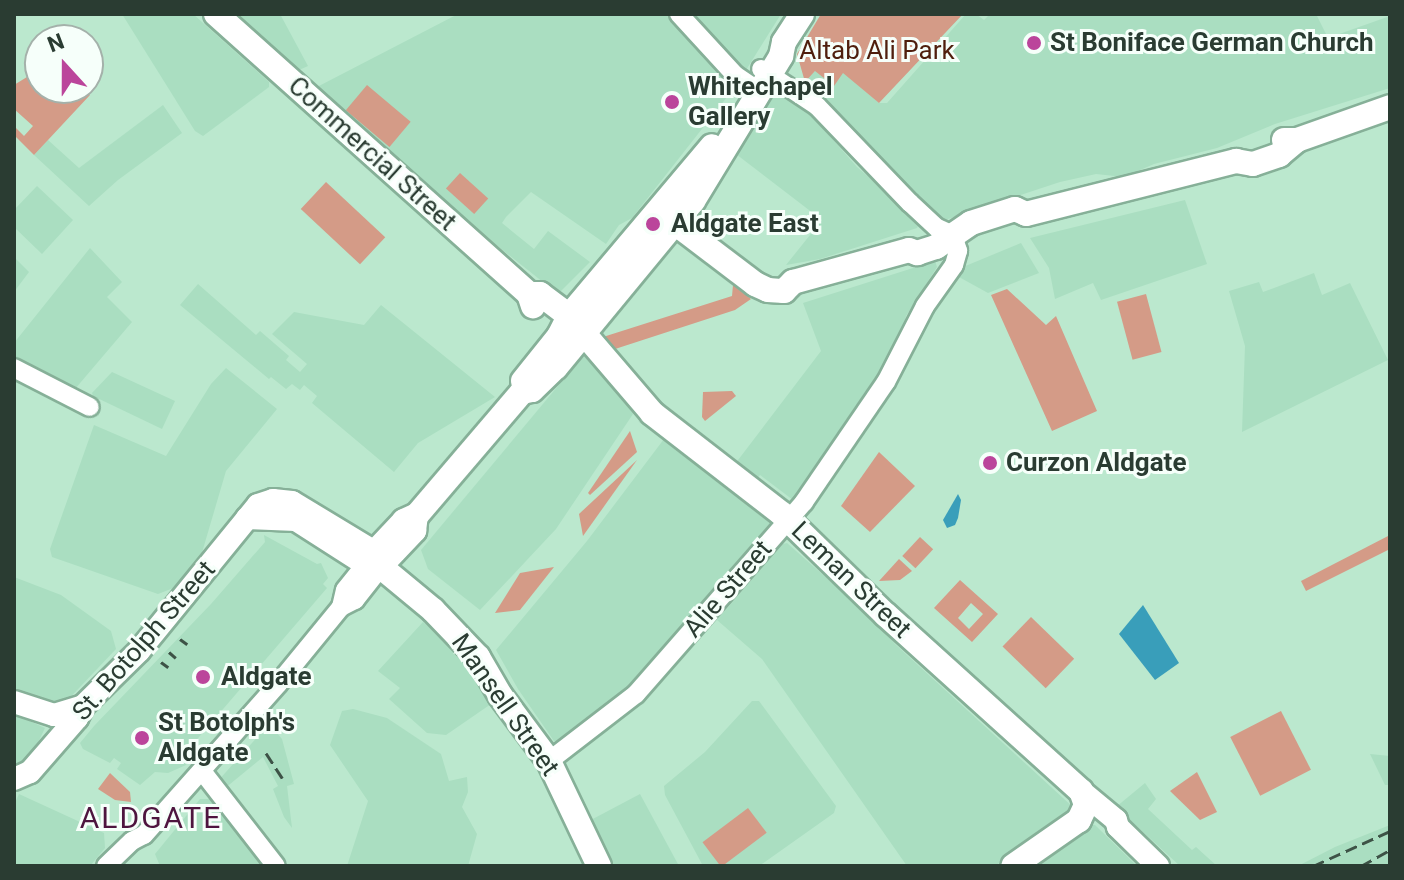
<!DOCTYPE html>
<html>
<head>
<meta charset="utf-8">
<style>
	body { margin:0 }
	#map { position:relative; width:1404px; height:880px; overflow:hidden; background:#bbe8ce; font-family:Roboto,sans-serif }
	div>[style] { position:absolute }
	.built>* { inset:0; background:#aadec1 }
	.green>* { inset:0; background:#d49b87; transform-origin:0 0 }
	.water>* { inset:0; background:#399eba }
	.roads { filter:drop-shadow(2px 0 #86b098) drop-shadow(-2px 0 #86b098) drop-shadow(0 2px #86b098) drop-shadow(0 -2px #86b098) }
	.secondary>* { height:18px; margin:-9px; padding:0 9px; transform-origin:9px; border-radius:9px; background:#fff }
	.primary>* { height:22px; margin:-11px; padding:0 11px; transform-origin:11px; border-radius:11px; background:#fff }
	.highway>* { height:24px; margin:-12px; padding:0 12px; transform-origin:12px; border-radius:12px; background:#fff }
	.rail>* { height:3px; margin-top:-1.5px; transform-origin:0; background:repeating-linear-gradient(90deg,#3d5246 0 12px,transparent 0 18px) }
	.dots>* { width:22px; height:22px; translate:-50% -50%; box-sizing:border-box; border:4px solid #f6fffa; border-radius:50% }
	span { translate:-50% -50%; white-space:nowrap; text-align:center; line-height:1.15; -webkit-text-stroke:6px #f6fffa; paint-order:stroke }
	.poi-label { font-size:26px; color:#2a3c32; font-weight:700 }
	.left { translate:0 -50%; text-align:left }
	.park-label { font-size:26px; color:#4f1f0d }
	.street-label { font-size:26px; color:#2a3c32 }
	.quarter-label { font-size:30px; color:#4e153f; letter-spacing:2px }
	.frame { position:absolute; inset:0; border:16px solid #2a3c32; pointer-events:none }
	.north { position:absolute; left:24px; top:24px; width:80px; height:80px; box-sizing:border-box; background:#f6fffa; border:2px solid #a4b1aa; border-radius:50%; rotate:339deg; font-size:22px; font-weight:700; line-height:32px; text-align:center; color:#2a3c32 }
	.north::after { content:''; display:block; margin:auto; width:28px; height:36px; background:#bb459b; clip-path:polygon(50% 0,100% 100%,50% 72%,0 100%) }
</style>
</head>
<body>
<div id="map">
	<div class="built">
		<div style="clip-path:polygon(122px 14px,193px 14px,269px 82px,269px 87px,203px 136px,195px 131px)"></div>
		<div style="clip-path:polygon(237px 14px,280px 14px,308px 66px,299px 70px)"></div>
		<div style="clip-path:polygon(458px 14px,781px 14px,738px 83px,632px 218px,619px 225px,606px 244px,531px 192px,506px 217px,502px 223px,534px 249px,548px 231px,590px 262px,558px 294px,495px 244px,317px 87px)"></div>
		<div style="clip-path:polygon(966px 14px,976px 14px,984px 20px,990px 14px,1316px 14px,1328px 38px,1390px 16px,1390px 88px,1275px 124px,1217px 148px,1154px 164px,1124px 177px,1096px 174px,1060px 182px,945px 220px,925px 211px,806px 88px,805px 82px,815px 71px,843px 72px,879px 103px,887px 103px)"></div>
		<div style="clip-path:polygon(771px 90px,805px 108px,857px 167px,915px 217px,919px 224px,917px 228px,820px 259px,786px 265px,822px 220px,732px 151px)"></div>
		<div style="clip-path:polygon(163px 105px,182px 133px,118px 180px,89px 206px,34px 155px,48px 140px,79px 168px)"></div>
		<div style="clip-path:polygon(37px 186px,73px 220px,42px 254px,14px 227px,14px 210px)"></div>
		<div style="clip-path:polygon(1185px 200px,1207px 264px,1101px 300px,1093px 283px,1055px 299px,1049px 268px,1030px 238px)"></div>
		<div style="clip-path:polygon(1021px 243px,1039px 273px,988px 293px,959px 277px,963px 267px)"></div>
		<div style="clip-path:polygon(90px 248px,122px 282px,107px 297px,132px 322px,75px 389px,14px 357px,14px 343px)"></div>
		<div style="clip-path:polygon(14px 257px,29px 272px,14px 292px)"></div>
		<div style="clip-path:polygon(935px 261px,937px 267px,906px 316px,895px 363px,793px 500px,760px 475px,757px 479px,735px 464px,821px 351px,803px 303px)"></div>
		<div style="clip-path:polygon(1314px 273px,1322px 295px,1350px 283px,1388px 360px,1242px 432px,1245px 346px,1229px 291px,1259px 282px,1263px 292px)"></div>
		<div style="clip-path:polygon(198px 284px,256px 335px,260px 331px,289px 356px,286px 360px,300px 372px,307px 364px,272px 334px,294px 312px,364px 325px,381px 305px,495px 397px,418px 443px,394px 472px,312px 403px,317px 396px,304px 385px,300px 390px,292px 384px,286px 389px,271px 377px,269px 379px,180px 305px)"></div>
		<div style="clip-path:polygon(583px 356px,605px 372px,633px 414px,556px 529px,480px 610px,428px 569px,421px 550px)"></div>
		<div style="clip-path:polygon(226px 368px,277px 409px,226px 471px,201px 556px,176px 587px,158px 594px,52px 557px,50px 549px,94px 425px,166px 456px,211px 384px)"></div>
		<div style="clip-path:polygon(112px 372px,175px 401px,162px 429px,93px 396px,92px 393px)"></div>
		<div style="clip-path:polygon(664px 439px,742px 496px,772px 524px,628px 686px,559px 742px,554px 741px,518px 689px,496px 650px,587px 541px)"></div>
		<div style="clip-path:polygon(264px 535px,317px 564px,321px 563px,328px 578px,323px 584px,327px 588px,193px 744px,194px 750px,186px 765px,168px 773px,155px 772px,140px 785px,117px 769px,121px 763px,114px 758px,110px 763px,83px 749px,80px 743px,94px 726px,211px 604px,265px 542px)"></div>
		<div style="clip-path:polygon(787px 543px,874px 620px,895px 644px,1075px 809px,995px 866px,907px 866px,762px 659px,717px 620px,783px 544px)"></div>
		<div style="clip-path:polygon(14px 577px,61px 595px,111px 631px,116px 649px,62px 706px,14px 693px)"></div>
		<div style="clip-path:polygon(423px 622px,457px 650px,453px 654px,459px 655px,492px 698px,491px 704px,446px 735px,427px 733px,389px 699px,400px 688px,378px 671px)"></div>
		<div style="clip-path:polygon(752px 701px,759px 701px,836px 806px,834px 813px,759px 866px,703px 866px,665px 795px,664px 786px,705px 752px)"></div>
		<div style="clip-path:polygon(353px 709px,387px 718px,441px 754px,449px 781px,467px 777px,468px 792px,462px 807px,477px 834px,468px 866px,347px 866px,368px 801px,330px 745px,342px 711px)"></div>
		<div style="clip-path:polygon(14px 714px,45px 728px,23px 774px,14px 770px)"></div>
		<div style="clip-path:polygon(269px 724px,282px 739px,294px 784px,287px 786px,292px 828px,284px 817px,273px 789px,278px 786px,263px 757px,224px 789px,217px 782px)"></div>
		<div style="clip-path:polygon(1370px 754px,1390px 756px,1390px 785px,1385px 785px)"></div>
		<div style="clip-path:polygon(1145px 783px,1156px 799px,1148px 809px,1192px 850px,1196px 847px,1217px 866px,1180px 866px,1116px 807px)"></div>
		<div style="clip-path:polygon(19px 794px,104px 833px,105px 848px,90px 866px,14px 866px,14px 805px)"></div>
		<div style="clip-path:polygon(640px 794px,679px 866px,612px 866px,589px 821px)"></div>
		<div style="clip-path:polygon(200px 799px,210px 799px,264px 866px,160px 866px,155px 854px)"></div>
		<div style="clip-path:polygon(1087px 824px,1095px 825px,1137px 866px,1029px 866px)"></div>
		<div style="clip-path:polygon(1390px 825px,1390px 866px,1298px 866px,1335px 847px)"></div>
	</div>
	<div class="green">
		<div style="clip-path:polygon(821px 14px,963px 14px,879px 103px,843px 73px,834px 86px,815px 71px,805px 82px,797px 54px)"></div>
		<div style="clip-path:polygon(40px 69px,40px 88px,84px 88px,90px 95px,34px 155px,14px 135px,16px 128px,24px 136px,33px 126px,14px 109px,14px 85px)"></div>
		<div style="left:367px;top:85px;width:57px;height:33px;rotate:40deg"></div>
		<div style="left:460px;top:173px;width:38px;height:21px;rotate:42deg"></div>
		<div style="left:326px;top:182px;width:81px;height:37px;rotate:43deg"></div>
		<div style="clip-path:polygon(733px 285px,751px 299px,735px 310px,612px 350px,603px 337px,732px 296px)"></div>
		<div style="clip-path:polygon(1007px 289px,1046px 325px,1056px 316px,1097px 411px,1052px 431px,991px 295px)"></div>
		<div style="left:1146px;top:294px;width:60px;height:30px;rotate:75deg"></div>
		<div style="clip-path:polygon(732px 391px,736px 396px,705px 421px,702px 417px,703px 392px)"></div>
		<div style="clip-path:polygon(630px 431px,637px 452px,590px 495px,588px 493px)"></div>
		<div style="clip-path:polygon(879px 452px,915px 486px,870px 532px,841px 506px)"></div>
		<div style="clip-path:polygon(637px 460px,583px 536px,579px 514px)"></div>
		<div style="clip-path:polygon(1390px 535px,1390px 549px,1306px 591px,1301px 581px)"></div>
		<div style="left:920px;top:537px;width:18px;height:26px;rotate:43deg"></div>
		<div style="clip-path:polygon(899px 559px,912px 571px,900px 580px,879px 581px)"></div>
		<div style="clip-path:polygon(554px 567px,520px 610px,495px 613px,520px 573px)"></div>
		<div style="clip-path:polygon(evenodd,960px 580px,998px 614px,972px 642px,934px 608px,960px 580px,971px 603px,983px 614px,969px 629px,958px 618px,971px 603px)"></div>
		<div style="left:1031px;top:617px;width:60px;height:41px;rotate:44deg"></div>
		<div style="left:1281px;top:711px;width:66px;height:57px;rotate:63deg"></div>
		<div style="clip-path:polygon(1197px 772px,1217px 812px,1200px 820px,1170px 791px)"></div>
		<div style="clip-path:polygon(110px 773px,130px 792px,131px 802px,115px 800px,98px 789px)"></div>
		<div style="left:748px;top:808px;width:31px;height:57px;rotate:53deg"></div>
	</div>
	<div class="water">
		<div style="clip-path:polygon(958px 494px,961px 500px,958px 518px,955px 525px,947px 528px,943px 520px)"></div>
		<div style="clip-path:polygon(1143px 605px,1179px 663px,1155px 680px,1119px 634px)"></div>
	</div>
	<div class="roads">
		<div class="secondary">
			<div style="left:679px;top:14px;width:83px;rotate:47.4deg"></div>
			<div style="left:735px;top:75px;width:29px;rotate:34deg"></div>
			<div style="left:14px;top:368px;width:85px;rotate:27.2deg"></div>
			<div style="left:341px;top:607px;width:16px;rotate:-27deg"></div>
			<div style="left:355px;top:600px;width:42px;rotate:-51.8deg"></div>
			<div style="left:549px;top:761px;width:110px;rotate:-37.6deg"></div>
			<div style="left:636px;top:694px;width:255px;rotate:-48.8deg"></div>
			<div style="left:804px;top:502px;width:145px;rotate:-55.7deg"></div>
			<div style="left:886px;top:382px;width:85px;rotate:-62.8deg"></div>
			<div style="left:925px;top:306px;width:50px;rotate:-54.7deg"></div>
			<div style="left:954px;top:265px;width:15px;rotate:-74deg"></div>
			<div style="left:958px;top:251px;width:17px;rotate:-107deg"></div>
			<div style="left:953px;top:235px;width:17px;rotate:-156deg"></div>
			<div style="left:937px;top:228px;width:37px;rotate:-137deg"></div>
			<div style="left:910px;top:203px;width:134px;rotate:-133.8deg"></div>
			<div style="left:817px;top:106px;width:67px;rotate:-146.5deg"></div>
			<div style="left:202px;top:771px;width:120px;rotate:52.1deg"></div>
			<div style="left:106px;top:866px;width:36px;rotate:-44deg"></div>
			<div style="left:132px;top:841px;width:13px;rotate:-27deg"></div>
			<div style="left:144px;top:835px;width:202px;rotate:-48.4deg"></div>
			<div style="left:278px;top:684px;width:99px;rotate:-50.7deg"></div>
			<div style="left:341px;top:607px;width:17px;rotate:-77deg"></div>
			<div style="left:345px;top:590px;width:45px;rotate:-51.3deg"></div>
		</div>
		<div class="primary">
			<div style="left:247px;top:518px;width:49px;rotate:2.3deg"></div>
			<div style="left:296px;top:520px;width:83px;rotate:32.7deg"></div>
			<div style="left:366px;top:565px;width:15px;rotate:8deg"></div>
			<div style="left:381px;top:567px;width:50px;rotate:-46.6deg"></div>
			<div style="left:415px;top:531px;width:16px;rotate:-83deg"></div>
			<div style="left:14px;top:702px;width:42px;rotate:18deg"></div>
			<div style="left:54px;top:715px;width:30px;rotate:-17deg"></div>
			<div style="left:14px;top:779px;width:17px;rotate:-24deg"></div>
			<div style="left:30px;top:772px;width:72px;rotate:-49deg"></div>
			<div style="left:77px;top:718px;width:13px;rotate:-63deg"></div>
			<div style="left:83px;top:706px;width:78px;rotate:-44.5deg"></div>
			<div style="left:139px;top:651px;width:188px;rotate:-50.8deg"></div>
			<div style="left:258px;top:505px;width:16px;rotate:-18deg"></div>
			<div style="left:273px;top:500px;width:19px;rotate:6deg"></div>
			<div style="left:292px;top:502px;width:97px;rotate:31.1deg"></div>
			<div style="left:1081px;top:791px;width:45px;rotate:39.6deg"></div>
			<div style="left:1116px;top:820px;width:7px;rotate:74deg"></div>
			<div style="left:1118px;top:827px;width:56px;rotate:44.3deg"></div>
		</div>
		<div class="highway">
			<div style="left:216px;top:14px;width:420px;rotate:41.8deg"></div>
			<div style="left:529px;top:294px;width:13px;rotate:72deg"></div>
			<div style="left:1284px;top:140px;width:13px"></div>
			<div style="left:1297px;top:140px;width:99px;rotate:-19.5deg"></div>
			<div style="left:659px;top:211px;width:121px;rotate:37.2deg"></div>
			<div style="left:755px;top:284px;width:14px;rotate:25deg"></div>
			<div style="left:768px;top:290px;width:16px;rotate:4deg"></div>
			<div style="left:784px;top:291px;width:13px;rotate:-45deg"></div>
			<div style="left:793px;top:282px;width:120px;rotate:-15.4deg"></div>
			<div style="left:909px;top:250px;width:9px;rotate:21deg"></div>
			<div style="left:917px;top:253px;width:20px;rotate:-18deg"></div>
			<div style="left:936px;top:247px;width:42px;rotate:-34.4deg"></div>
			<div style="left:971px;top:223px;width:46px;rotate:-17.7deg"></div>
			<div style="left:1015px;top:209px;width:12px;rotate:24deg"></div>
			<div style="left:1026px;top:214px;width:217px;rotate:-14.2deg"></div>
			<div style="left:1236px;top:161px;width:17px;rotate:10deg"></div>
			<div style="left:1253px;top:164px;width:28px;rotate:-19deg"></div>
			<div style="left:1279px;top:155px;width:23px;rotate:-40deg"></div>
			<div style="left:529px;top:294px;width:11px"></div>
			<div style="left:540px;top:294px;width:36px;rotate:37deg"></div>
			<div style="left:569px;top:316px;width:128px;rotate:49.4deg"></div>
			<div style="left:652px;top:413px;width:165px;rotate:37.8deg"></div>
			<div style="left:782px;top:514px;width:144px;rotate:44.2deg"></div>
			<div style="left:885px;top:614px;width:264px;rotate:42.1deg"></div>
			<div style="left:1081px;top:791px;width:15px;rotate:70deg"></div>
			<div style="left:1086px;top:805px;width:17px;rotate:115deg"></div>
			<div style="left:1079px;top:820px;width:80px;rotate:145.1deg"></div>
			<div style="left:523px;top:381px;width:58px;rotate:-51.3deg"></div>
			<div style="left:559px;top:336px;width:22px;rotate:-63deg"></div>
			<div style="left:569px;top:316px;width:222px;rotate:-49.9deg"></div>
			<div style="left:599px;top:866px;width:116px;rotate:-115.5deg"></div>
			<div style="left:549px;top:761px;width:82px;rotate:-126.6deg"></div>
			<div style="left:500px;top:695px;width:44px;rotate:-120.1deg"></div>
			<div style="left:478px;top:657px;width:65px;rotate:-133.8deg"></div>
			<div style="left:433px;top:610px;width:67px;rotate:-140.4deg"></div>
			<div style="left:381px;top:567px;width:16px;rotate:-112deg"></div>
			<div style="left:375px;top:552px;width:42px;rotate:-46.9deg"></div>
			<div style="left:404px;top:521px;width:14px;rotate:-25deg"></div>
			<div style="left:417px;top:515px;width:162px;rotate:-49.5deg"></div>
			<div style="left:522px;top:392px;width:10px;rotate:-11deg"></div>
			<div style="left:532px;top:390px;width:33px;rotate:-44deg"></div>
			<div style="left:556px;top:367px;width:215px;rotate:-50.5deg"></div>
			<div style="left:693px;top:201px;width:170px;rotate:-58.7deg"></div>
			<div style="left:781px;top:56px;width:14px;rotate:-78deg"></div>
			<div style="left:784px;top:42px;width:33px;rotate:-57deg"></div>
		</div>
	</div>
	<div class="rail">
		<div style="left:180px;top:639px;width:9px;rotate:36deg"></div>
		<div style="left:169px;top:652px;width:9px;rotate:41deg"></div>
		<div style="left:161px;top:662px;width:9px;rotate:36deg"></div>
		<div style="left:266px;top:753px;width:30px;rotate:57deg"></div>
		<div style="left:1313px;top:866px;width:85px;rotate:-24.4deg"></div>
		<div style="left:1361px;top:866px;width:33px;rotate:-29deg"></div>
	</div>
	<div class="dots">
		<div style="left:1034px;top:43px;background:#bb459b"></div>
		<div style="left:672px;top:102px;background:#bb459b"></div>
		<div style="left:653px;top:224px;background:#bb459b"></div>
		<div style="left:990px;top:463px;background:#bb459b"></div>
		<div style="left:203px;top:677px;background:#bb459b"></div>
		<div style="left:142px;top:738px;background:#bb459b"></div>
	</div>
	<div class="poi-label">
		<span class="left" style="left:1050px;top:43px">St Boniface German Church</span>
		<span class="left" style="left:688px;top:102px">Whitechapel<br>Gallery</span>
		<span class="left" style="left:671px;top:224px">Aldgate East</span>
		<span class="left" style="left:1006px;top:463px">Curzon Aldgate</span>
		<span class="left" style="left:221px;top:677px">Aldgate</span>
		<span class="left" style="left:158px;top:738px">St Botolph's<br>Aldgate</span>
	</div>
	<div class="park-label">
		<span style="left:877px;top:51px">Altab Ali Park</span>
	</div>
	<div class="street-label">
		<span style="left:372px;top:154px;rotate:42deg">Commercial Street</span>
		<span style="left:851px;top:580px;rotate:44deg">Leman Street</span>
		<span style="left:728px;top:589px;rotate:-49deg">Alie Street</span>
		<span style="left:144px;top:641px;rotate:-49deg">St. Botolph Street</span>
		<span style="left:505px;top:705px;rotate:55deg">Mansell Street</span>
	</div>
	<div class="quarter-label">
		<span style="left:151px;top:818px">ALDGATE</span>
	</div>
	<div class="frame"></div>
	<div class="north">N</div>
</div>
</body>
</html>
